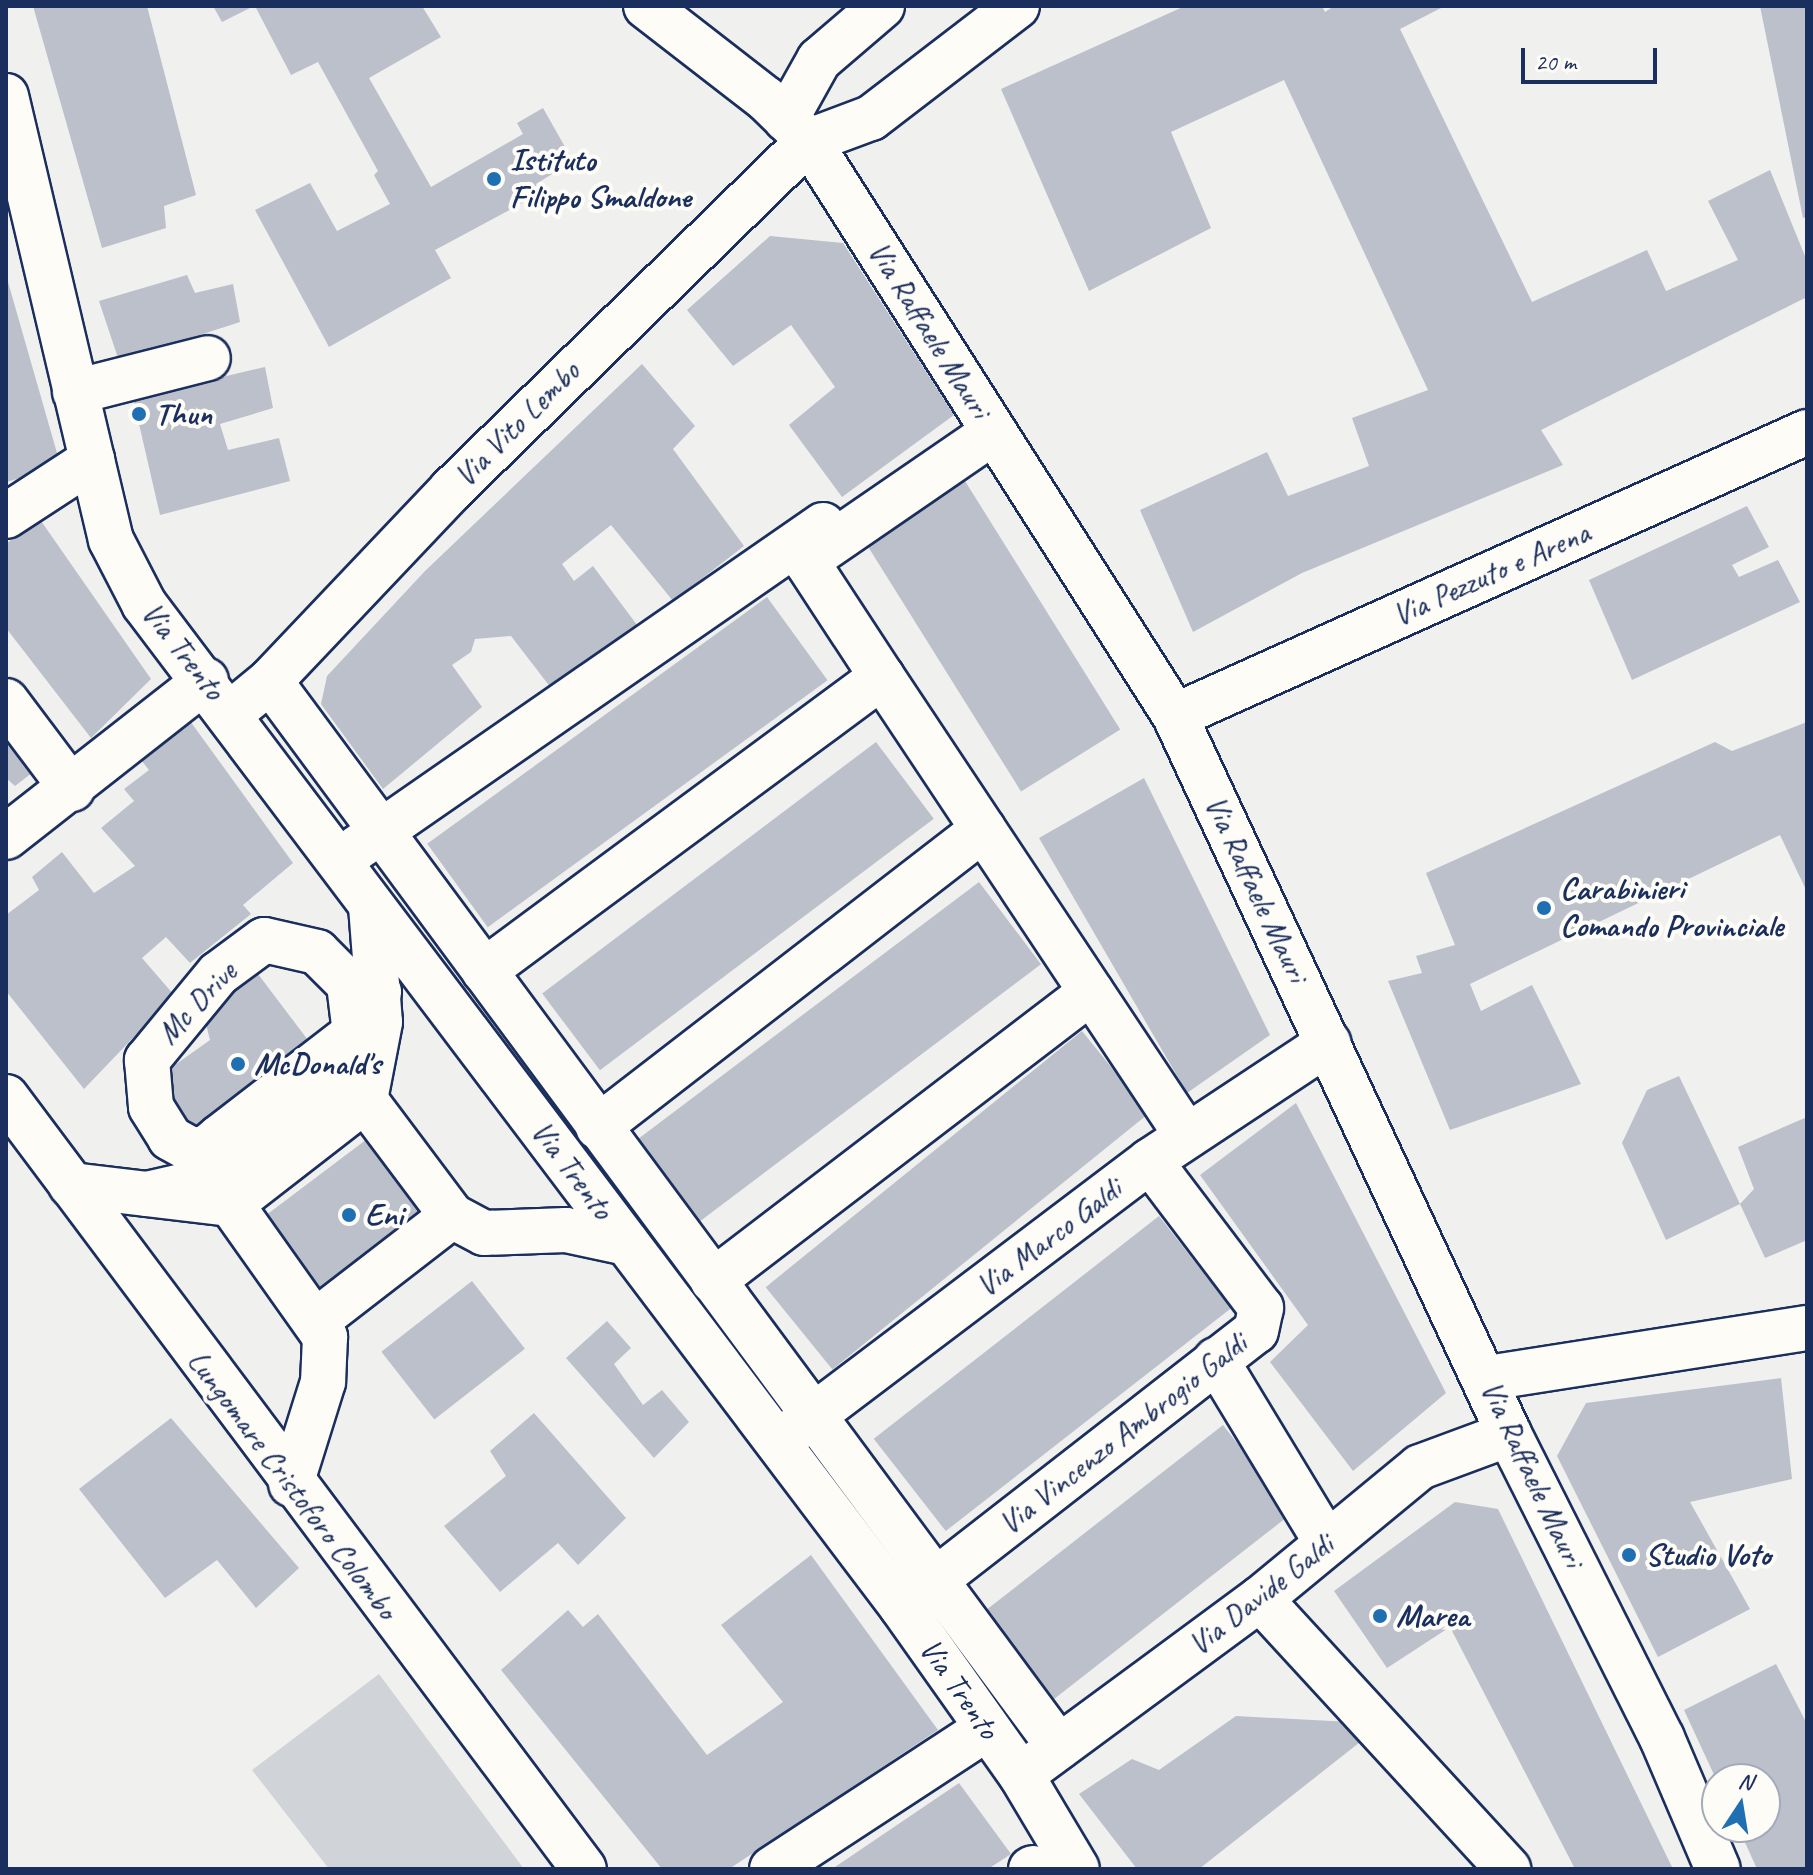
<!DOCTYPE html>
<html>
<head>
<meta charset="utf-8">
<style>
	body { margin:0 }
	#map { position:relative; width:1813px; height:1875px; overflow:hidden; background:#f0f0ee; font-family:Caveat,sans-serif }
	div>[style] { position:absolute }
	.green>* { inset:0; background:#d0d3d8 }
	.building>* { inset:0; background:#bbc0ca; transform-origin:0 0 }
	.roads { filter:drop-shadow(2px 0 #1b2f5e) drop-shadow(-2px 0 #1b2f5e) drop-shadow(0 2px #1b2f5e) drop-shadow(0 -2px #1b2f5e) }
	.minor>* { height:44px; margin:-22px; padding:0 22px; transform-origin:22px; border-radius:22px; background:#fdfcf7 }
	.major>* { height:44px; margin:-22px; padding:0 22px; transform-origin:22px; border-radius:22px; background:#fdfcf7 }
	.dots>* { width:22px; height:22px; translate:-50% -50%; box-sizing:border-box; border:4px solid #fdfcf7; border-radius:50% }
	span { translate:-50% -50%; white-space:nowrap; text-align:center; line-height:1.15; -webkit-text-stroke:8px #fdfcf7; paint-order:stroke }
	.poi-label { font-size:32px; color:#1b2f5e; font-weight:700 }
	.left { translate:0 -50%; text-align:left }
	.street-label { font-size:32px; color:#1b2f5e }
	.frame { position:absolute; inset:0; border:8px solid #1b2f5e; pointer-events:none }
	.north { position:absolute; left:1701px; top:1763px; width:80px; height:80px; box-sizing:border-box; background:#fdfcf7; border:2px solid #a3aaba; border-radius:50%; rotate:12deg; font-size:22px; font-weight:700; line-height:32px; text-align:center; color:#1b2f5e }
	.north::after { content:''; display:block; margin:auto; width:28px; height:36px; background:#1f6fb2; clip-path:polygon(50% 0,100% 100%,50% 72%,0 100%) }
	.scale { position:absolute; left:1521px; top:48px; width:136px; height:36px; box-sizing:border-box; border:4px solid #1b2f5e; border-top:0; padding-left:10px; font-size:24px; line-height:28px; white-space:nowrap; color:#1b2f5e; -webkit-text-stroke:6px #fdfcf7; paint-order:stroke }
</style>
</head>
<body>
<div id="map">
	<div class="green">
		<div style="clip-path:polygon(379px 1674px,524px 1869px,329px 1869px,252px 1770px)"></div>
	</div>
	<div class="building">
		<div style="clip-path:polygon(33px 6px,147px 6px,196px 195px,164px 206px,166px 228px,102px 248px)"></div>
		<div style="clip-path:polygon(213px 6px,254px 6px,222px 22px)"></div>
		<div style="clip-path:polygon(255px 6px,422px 6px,441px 37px,369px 78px,431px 187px,523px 134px,517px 123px,543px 108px,573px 161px,536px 184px,541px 193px,435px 250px,451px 278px,329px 347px,255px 210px,310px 183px,337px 231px,390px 204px,374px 175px,378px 171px,318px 62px,291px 75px)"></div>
		<div style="clip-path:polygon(1185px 6px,1322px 6px,1325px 12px,1334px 6px,1445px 6px,1400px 29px,1532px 302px,1647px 250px,1666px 291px,1738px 260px,1708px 201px,1770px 170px,1807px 261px,1807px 297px,1541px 430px,1563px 465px,1302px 573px,1193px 632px,1140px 510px,1267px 452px,1288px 496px,1369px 466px,1352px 418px,1428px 390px,1284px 80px,1171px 132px,1211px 228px,1089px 291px,1001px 89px)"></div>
		<div style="clip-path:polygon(1760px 6px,1807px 6px,1807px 217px,1803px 218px)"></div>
		<div style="clip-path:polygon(770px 236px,843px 243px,954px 415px,842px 497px,789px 425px,835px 387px,791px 325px,733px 366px,687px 310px)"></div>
		<div style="clip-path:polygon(6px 275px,61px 467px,6px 482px)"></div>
		<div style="clip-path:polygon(187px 275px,195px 293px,233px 284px,240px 322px,119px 361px,99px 301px)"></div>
		<div style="clip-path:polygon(642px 364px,695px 426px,673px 449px,744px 546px,673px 601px,611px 525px,562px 564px,574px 581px,593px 566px,637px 625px,551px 688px,511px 636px,475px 639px,471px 652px,452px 665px,482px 707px,383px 789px,321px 704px,327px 676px,425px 571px)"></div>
		<div style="clip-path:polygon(265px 367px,273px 408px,220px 424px,228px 450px,279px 438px,290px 481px,160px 515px,133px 398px)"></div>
		<div style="left:965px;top:481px;width:293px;height:117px;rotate:58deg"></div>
		<div style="clip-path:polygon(1747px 506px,1769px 547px,1732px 565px,1739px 577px,1778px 560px,1800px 602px,1632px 680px,1589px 580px)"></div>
		<div style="clip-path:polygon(39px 518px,151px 679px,91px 738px,6px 628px,6px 544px)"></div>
		<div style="left:767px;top:597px;width:103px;height:420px;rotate:54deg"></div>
		<div style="clip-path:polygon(185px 714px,293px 863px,243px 905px,251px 914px,190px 963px,166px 937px,142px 958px,174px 995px,84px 1089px,6px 991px,6px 915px,39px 890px,32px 877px,62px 852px,94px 893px,135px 866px,101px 828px,134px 801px,124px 789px,149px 770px,141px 760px)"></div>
		<div style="clip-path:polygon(6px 719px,41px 766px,15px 786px,6px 778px)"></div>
		<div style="clip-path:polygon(1807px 722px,1807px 892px,1780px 835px,1470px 984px,1481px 1011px,1532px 985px,1581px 1084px,1450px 1130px,1388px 981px,1422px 973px,1416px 956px,1455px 945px,1426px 873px,1715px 742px,1732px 751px)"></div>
		<div style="left:876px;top:742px;width:96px;height:418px;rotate:53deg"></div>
		<div style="clip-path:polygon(1144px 778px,1270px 1035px,1187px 1093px,1039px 838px)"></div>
		<div style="left:979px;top:882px;width:103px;height:429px;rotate:53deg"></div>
		<div style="clip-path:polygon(258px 974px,317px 1052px,200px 1142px,158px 1077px,210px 1040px,203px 1012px)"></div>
		<div style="left:1082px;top:1031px;width:106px;height:407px;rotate:51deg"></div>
		<div style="clip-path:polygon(1679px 1076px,1740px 1204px,1666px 1240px,1622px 1143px,1647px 1090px)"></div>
		<div style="clip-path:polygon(1296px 1103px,1446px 1393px,1353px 1471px,1270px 1362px,1308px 1325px,1200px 1175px)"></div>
		<div style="clip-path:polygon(1807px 1117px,1807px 1247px,1805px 1241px,1765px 1258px,1740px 1204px,1754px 1189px,1738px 1147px)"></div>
		<div style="left:383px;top:1127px;width:96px;height:162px;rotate:53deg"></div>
		<div style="left:1159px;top:1216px;width:117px;height:362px;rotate:52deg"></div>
		<div style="left:472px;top:1281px;width:86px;height:115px;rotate:52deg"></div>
		<div style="clip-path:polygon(607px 1321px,631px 1348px,614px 1364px,643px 1405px,662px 1390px,689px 1422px,654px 1458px,566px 1358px)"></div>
		<div style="clip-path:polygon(1781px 1378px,1792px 1479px,1690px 1502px,1750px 1609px,1658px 1657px,1557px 1456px,1586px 1403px)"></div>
		<div style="clip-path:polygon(534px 1413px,626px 1518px,578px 1565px,558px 1543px,500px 1592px,444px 1526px,506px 1476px,490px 1451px)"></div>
		<div style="clip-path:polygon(171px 1418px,299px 1568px,256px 1608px,217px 1560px,165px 1598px,79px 1489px)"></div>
		<div style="left:1223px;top:1425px;width:112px;height:312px;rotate:52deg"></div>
		<div style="clip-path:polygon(1455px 1502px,1498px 1509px,1673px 1869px,1575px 1869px,1450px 1627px,1387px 1668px,1334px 1591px)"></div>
		<div style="clip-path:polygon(811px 1555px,938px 1730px,729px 1869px,662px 1869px,501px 1670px,568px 1610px,583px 1627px,598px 1614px,707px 1755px,783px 1702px,721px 1625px)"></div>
		<div style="clip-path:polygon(1776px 1664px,1807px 1724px,1807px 1869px,1757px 1869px,1738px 1827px,1765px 1827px,1765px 1779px,1716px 1779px,1684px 1710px)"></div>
		<div style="clip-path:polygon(1236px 1716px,1351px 1722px,1369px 1735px,1199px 1869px,1137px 1869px,1079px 1794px,1132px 1759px,1159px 1770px)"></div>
		<div style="clip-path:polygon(959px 1783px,1011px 1854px,988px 1869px,832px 1869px)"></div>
	</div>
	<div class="roads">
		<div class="minor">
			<div style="left:646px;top:6px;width:152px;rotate:37.8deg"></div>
			<div style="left:766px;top:99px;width:60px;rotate:44.3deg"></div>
			<div style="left:809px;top:141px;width:682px;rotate:57.52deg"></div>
			<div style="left:1175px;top:716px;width:792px;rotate:65.05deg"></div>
			<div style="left:1509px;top:1434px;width:340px;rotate:63.3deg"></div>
			<div style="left:1662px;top:1738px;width:142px;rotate:66.9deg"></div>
			<div style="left:786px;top:119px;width:68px;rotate:-60.8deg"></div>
			<div style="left:819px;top:60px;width:83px;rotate:-40.6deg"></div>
			<div style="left:75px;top:392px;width:137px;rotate:-14.3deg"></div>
			<div style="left:6px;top:516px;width:103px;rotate:-33.1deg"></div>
			<div style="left:882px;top:677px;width:533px;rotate:56.4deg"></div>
			<div style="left:270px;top:681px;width:1326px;rotate:53.49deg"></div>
			<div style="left:6px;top:701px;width:110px;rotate:53.1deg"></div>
			<div style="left:231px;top:713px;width:50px;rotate:-39.4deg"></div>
			<div style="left:270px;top:681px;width:263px;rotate:-46.5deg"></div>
			<div style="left:451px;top:490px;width:500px;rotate:-44.3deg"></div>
			<div style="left:809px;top:141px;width:66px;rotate:-20.4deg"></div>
			<div style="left:871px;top:118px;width:184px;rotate:-37.5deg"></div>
			<div style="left:1175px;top:716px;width:693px;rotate:-24.2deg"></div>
			<div style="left:6px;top:837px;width:254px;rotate:-38.1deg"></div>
			<div style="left:357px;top:848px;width:567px;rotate:-34.73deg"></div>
			<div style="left:371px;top:906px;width:116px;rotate:85.6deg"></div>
			<div style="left:380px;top:1022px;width:79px;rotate:100.9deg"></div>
			<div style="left:365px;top:1100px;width:145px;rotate:53.1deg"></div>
			<div style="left:452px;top:1216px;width:36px;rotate:28deg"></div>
			<div style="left:484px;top:1233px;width:82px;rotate:-2.1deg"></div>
			<div style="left:566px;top:1230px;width:62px;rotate:12deg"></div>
			<div style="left:484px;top:971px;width:495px;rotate:-36.5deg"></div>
			<div style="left:882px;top:677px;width:139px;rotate:-123.2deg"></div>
			<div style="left:806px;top:561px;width:228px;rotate:-34.5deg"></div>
			<div style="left:598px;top:1127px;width:487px;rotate:-37.7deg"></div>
			<div style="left:71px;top:1185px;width:161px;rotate:6.8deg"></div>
			<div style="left:231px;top:1204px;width:170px;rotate:-37.8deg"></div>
			<div style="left:147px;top:1194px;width:45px;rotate:-12.8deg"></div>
			<div style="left:191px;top:1184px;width:28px;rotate:-32deg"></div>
			<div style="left:215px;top:1169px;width:143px;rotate:-37.6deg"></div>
			<div style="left:328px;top:1082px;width:38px;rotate:-58deg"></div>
			<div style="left:348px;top:1050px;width:16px;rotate:-75deg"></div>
			<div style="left:352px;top:1035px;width:10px;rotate:-79deg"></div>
			<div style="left:354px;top:1025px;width:41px;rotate:-97deg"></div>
			<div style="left:349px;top:984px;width:45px;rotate:-135deg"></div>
			<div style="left:317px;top:952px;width:54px;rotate:-167.2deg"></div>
			<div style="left:264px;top:940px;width:57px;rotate:143.5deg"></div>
			<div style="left:218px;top:974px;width:112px;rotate:129.5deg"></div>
			<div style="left:147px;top:1060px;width:47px;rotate:85.1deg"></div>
			<div style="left:151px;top:1107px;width:36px;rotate:58deg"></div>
			<div style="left:170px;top:1138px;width:26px;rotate:29deg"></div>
			<div style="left:193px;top:1151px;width:16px;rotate:-15deg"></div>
			<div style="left:208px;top:1147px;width:16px;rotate:-40deg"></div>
			<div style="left:220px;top:1137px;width:167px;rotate:-37.7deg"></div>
			<div style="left:352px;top:1035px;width:13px;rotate:-39deg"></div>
			<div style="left:362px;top:1027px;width:39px;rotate:-64deg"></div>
			<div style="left:231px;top:1204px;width:163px;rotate:54.7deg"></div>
			<div style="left:325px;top:1337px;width:45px;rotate:92.5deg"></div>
			<div style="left:323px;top:1382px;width:107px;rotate:107.4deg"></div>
			<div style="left:713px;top:1281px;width:476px;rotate:-37.4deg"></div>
			<div style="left:316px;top:1321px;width:172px;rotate:-37.7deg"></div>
			<div style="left:1216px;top:1360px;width:214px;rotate:58.8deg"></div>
			<div style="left:1487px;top:1378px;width:324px;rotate:-8.9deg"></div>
			<div style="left:789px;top:1434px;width:453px;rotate:-37.1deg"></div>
			<div style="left:1150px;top:1161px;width:214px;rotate:-33.5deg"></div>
			<div style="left:1260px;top:1599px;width:367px;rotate:47.4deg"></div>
			<div style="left:910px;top:1600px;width:438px;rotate:-37.9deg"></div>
			<div style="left:1256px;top:1331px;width:24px;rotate:-78deg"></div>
			<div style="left:1261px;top:1308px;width:184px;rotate:-127.1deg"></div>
			<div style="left:1036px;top:1764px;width:278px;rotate:-36.4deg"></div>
			<div style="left:1260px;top:1599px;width:207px;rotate:-39.5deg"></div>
			<div style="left:1420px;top:1467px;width:95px;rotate:-20.3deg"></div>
			<div style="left:772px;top:1869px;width:256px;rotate:-33.2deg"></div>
			<div style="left:1031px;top:1869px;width:2px;rotate:-27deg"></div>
		</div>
		<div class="major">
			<div style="left:6px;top:96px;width:456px;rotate:76.7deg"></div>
			<div style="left:111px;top:540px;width:72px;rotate:62.7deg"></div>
			<div style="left:144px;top:604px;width:1257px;rotate:52.92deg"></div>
			<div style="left:902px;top:1607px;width:206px;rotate:54.7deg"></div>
			<div style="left:1021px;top:1775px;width:109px;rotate:59.2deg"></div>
			<div style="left:6px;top:1097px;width:964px;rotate:53.18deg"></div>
		</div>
	</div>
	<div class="dots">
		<div style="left:494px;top:179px;background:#1f6fb2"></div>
		<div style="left:139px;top:414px;background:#1f6fb2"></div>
		<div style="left:1544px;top:908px;background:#1f6fb2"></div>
		<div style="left:238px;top:1064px;background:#1f6fb2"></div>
		<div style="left:349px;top:1215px;background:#1f6fb2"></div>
		<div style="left:1629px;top:1555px;background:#1f6fb2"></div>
		<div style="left:1380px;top:1616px;background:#1f6fb2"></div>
	</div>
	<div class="poi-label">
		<span class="left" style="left:510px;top:179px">Istituto<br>Filippo Smaldone</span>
		<span class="left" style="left:155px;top:414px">Thun</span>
		<span class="left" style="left:1560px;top:908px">Carabinieri<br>Comando Provinciale</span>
		<span class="left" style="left:254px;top:1064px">McDonald's</span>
		<span class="left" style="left:365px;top:1215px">Eni</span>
		<span class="left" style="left:1645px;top:1555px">Studio Voto</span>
		<span class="left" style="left:1396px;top:1616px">Marea</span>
	</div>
	<div class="street-label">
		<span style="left:929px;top:330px;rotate:58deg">Via Raffaele Mauri</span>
		<span style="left:517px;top:424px;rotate:-45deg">Via Vito Lembo</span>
		<span style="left:1491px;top:574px;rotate:-24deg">Via Pezzuto e Arena</span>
		<span style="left:183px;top:651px;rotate:52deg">Via Trento</span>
		<span style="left:1256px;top:889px;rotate:65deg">Via Raffaele Mauri</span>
		<span style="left:197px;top:1003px;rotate:-47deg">Mc Drive</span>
		<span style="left:572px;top:1170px;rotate:53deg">Via Trento</span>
		<span style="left:1049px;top:1238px;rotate:-37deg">Via Marco Galdi</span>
		<span style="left:1123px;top:1434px;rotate:-38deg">Via Vincenzo Ambrogio Galdi</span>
		<span style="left:1532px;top:1474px;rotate:65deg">Via Raffaele Mauri</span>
		<span style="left:292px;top:1485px;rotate:53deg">Lungomare Cristoforo Colombo</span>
		<span style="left:1261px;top:1595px;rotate:-38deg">Via Davide Galdi</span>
		<span style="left:959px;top:1689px;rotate:55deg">Via Trento</span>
	</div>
	<div class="frame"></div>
	<div class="north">N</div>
	<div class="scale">20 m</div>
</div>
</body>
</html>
